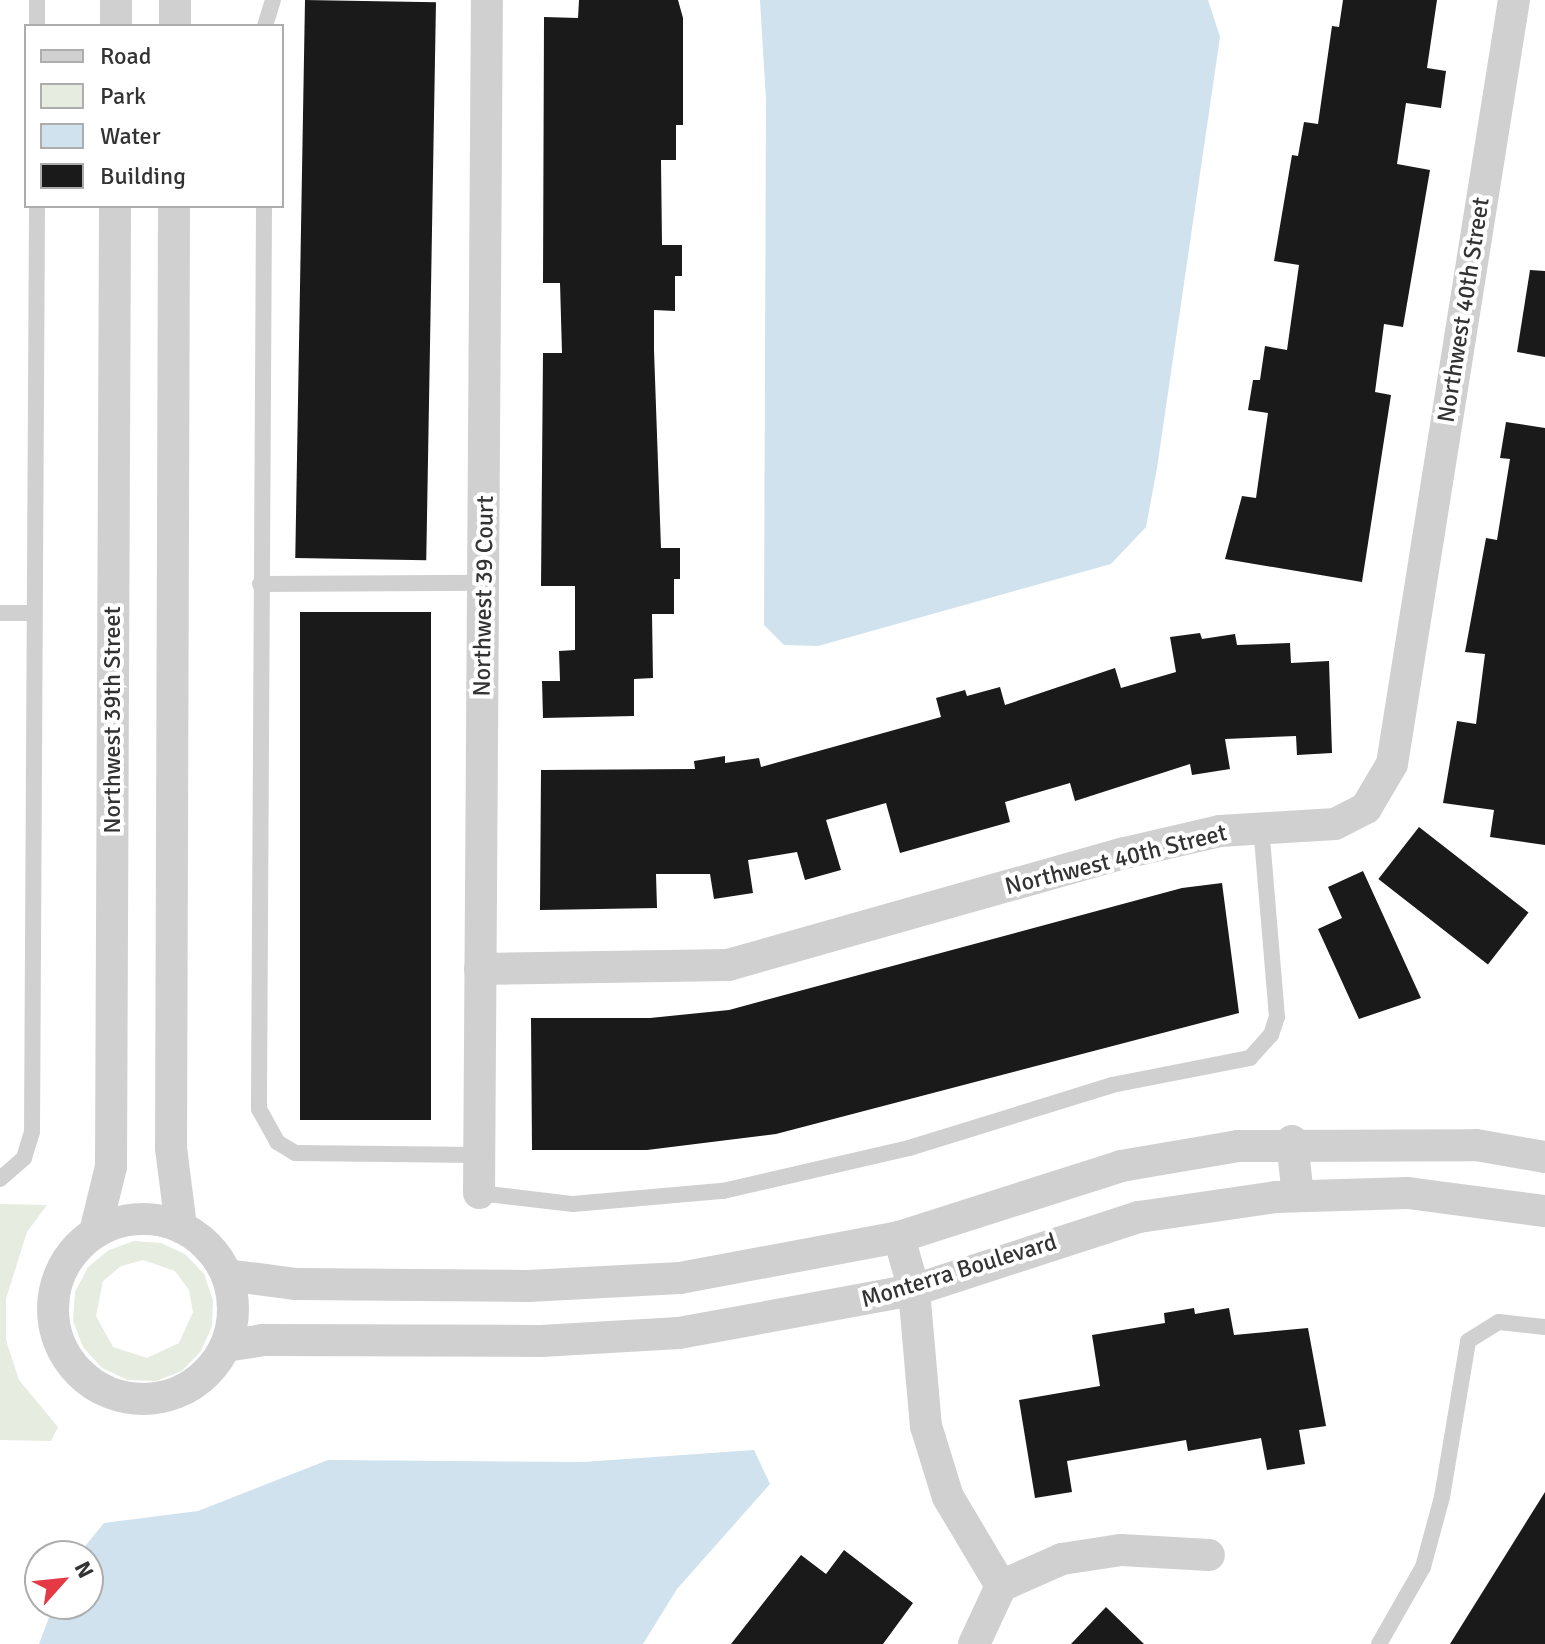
<!DOCTYPE html>
<html>
<head>
<meta charset="utf-8">
<style>
	body { margin:0 }
	#map { position:relative; width:1545px; height:1644px; overflow:hidden; background:#fff; font-family:Signika,sans-serif }
	div>[style] { position:absolute }
	.green>* { inset:0; background:#e6ecdf }
	.water>* { inset:0; background:#cfe2ee }
	.building>* { inset:0; background:#1a1a1a; transform-origin:0 0 }
	.service>* { height:16px; margin:-8px; padding:0 8px; transform-origin:8px; border-radius:8px; background:#d0d0d0 }
	.minor>* { height:32px; margin:-16px; padding:0 16px; transform-origin:16px; border-radius:16px; background:#d0d0d0 }
	.minor>.ring { margin:-16px; padding:0; box-sizing:content-box; background:none; border:32px solid #d0d0d0; border-radius:50% }
	span { translate:-50% -50%; white-space:nowrap; text-align:center; line-height:1.15; -webkit-text-stroke:8px #fff; paint-order:stroke }
	.street-label { font-size:24px; color:#333 }
	.legend { position:absolute; left:24px; top:24px; width:260px; height:184px; box-sizing:border-box; background:#fff; border:2px solid #adadad; margin:0; padding:10px 14px; list-style:none; font-size:24px; color:#333 }
	.legend li { display:flex; align-items:center; gap:16px; height:40px }
	.legend b { width:40px; border:2px solid #adadad }
	.north { position:absolute; left:24px; top:1540px; width:80px; height:80px; box-sizing:border-box; background:#fff; border:2px solid #adadad; border-radius:50%; rotate:63deg; font-size:22px; font-weight:700; line-height:32px; text-align:center; color:#333 }
	.north::after { content:''; display:block; margin:auto; width:28px; height:36px; background:#e63946; clip-path:polygon(50% 0,100% 100%,50% 72%,0 100%) }
</style>
</head>
<body>
<div id="map">
	<div class="green">
		<div style="clip-path:polygon(0 1204px,47px 1205px,27px 1232px,6px 1299px,6px 1340px,19px 1380px,58px 1427px,51px 1441px,0 1440px)"></div>
		<div style="clip-path:polygon(evenodd,134px 1241px,161px 1243px,185px 1254px,204px 1274px,213px 1300px,212px 1326px,201px 1351px,182px 1371px,156px 1381px,128px 1380px,102px 1368px,83px 1347px,73px 1321px,75px 1292px,88px 1267px,109px 1250px,134px 1241px,143px 1260px,175px 1271px,189px 1290px,193px 1312px,179px 1343px,147px 1358px,113px 1347px,96px 1316px,103px 1281px,121px 1266px,143px 1260px)"></div>
	</div>
	<div class="water">
		<div style="clip-path:polygon(760px 0,1208px 0,1220px 37px,1157px 468px,1146px 527px,1111px 564px,818px 646px,784px 645px,764px 625px,766px 100px)"></div>
		<div style="clip-path:polygon(754px 1450px,770px 1484px,677px 1589px,643px 1644px,39px 1644px,54px 1604px,88px 1604px,88px 1556px,77px 1556px,104px 1523px,198px 1511px,328px 1460px,583px 1462px)"></div>
	</div>
	<div class="building">
		<div style="left:305px;top:0;width:131px;height:558px;rotate:1deg"></div>
		<div style="clip-path:polygon(579px 0,678px 0,683px 18px,683px 125px,676px 125px,676px 160px,661px 160px,662px 245px,682px 245px,682px 276px,675px 276px,675px 311px,654px 310px,654px 350px,661px 548px,680px 548px,680px 579px,674px 579px,674px 614px,652px 614px,653px 678px,634px 679px,634px 716px,543px 718px,542px 681px,560px 681px,559px 651px,575px 650px,575px 586px,541px 586px,543px 353px,562px 353px,560px 283px,543px 283px,544px 17px,578px 18px)"></div>
		<div style="clip-path:polygon(1343px 0,1437px 0,1427px 68px,1446px 71px,1441px 108px,1406px 103px,1397px 164px,1430px 170px,1403px 327px,1384px 324px,1375px 392px,1391px 395px,1362px 582px,1225px 559px,1242px 496px,1256px 498px,1268px 413px,1248px 410px,1253px 380px,1260px 380px,1265px 346px,1287px 350px,1299px 265px,1274px 261px,1292px 155px,1298px 156px,1304px 122px,1318px 124px,1332px 26px,1339px 27px)"></div>
		<div style="clip-path:polygon(1530px 270px,1545px 271px,1545px 357px,1517px 352px)"></div>
		<div style="clip-path:polygon(1506px 422px,1545px 428px,1545px 845px,1490px 837px,1494px 810px,1443px 803px,1457px 721px,1476px 724px,1485px 654px,1465px 652px,1486px 538px,1497px 540px,1510px 459px,1500px 458px)"></div>
		<div style="left:300px;top:612px;width:131px;height:508px"></div>
		<div style="clip-path:polygon(1200px 633px,1202px 639px,1235px 634px,1237px 645px,1290px 643px,1291px 663px,1329px 661px,1332px 753px,1297px 755px,1296px 736px,1225px 739px,1230px 769px,1192px 775px,1190px 764px,1075px 801px,1070px 783px,1005px 802px,1010px 822px,900px 853px,886px 803px,826px 820px,841px 870px,805px 880px,797px 852px,748px 860px,753px 893px,714px 899px,710px 874px,656px 874px,657px 908px,540px 910px,541px 770px,695px 769px,694px 761px,725px 756px,725px 763px,759px 758px,761px 767px,941px 717px,936px 698px,965px 690px,967px 696px,1000px 687px,1005px 705px,1115px 668px,1121px 688px,1176px 672px,1170px 637px)"></div>
		<div style="left:1419px;top:827px;width:139px;height:66px;rotate:38deg"></div>
		<div style="clip-path:polygon(1363px 871px,1421px 998px,1359px 1019px,1318px 929px,1342px 918px,1328px 887px)"></div>
		<div style="clip-path:polygon(1222px 883px,1239px 1013px,776px 1134px,647px 1150px,532px 1150px,531px 1018px,650px 1018px,729px 1010px,1182px 888px)"></div>
		<div style="clip-path:polygon(1194px 1308px,1195px 1314px,1229px 1308px,1234px 1335px,1308px 1328px,1326px 1426px,1299px 1430px,1305px 1464px,1267px 1470px,1261px 1438px,1188px 1451px,1186px 1440px,1067px 1461px,1072px 1492px,1035px 1498px,1019px 1400px,1100px 1386px,1092px 1335px,1165px 1323px,1164px 1313px)"></div>
		<div style="clip-path:polygon(1545px 1492px,1545px 1644px,1450px 1644px)"></div>
		<div style="clip-path:polygon(844px 1550px,913px 1603px,883px 1644px,731px 1644px,801px 1555px,826px 1574px)"></div>
		<div style="clip-path:polygon(1106px 1607px,1144px 1644px,1071px 1644px)"></div>
	</div>
	<div class="service">
		<div style="left:37px;top:26px;width:26px;rotate:-90deg"></div>
		<div style="left:265px;top:26px;width:27px;rotate:-73deg"></div>
		<div style="left:264px;top:206px;width:903px;rotate:90.32deg"></div>
		<div style="left:259px;top:1109px;width:38px;rotate:61deg"></div>
		<div style="left:277px;top:1142px;width:21px;rotate:31deg"></div>
		<div style="left:295px;top:1153px;width:184px;rotate:0.6deg"></div>
		<div style="left:260px;top:584px;width:225px;rotate:-0.3deg"></div>
		<div style="left:0;top:613px;width:34px"></div>
		<div style="left:0;top:1179px;width:32px;rotate:-41deg"></div>
		<div style="left:24px;top:1158px;width:27px;rotate:-73deg"></div>
		<div style="left:32px;top:1132px;width:926px;rotate:-89.69deg"></div>
		<div style="left:479px;top:1193px;width:95px;rotate:6.7deg"></div>
		<div style="left:573px;top:1204px;width:151px;rotate:-5deg"></div>
		<div style="left:723px;top:1191px;width:191px;rotate:-13deg"></div>
		<div style="left:909px;top:1148px;width:213px;rotate:-17.2deg"></div>
		<div style="left:1112px;top:1085px;width:141px;rotate:-11.1deg"></div>
		<div style="left:1250px;top:1058px;width:31px;rotate:-48deg"></div>
		<div style="left:1271px;top:1035px;width:19px;rotate:-72deg"></div>
		<div style="left:1277px;top:1017px;width:190px;rotate:-94.8deg"></div>
		<div style="left:1379px;top:1644px;width:89px;rotate:-60.3deg"></div>
		<div style="left:1423px;top:1567px;width:73px;rotate:-74.8deg"></div>
		<div style="left:1442px;top:1497px;width:158px;rotate:-80.5deg"></div>
		<div style="left:1468px;top:1341px;width:36px;rotate:-32deg"></div>
		<div style="left:1499px;top:1322px;width:46px;rotate:6.2deg"></div>
	</div>
	<div class="minor">
		<div style="left:116px;top:26px;width:26px;rotate:-90deg"></div>
		<div style="left:175px;top:26px;width:26px;rotate:-90deg"></div>
		<div style="left:174px;top:206px;width:942px;rotate:90.18deg"></div>
		<div style="left:171px;top:1148px;width:80px;rotate:82.8deg"></div>
		<div style="left:480px;top:969px;width:248px;rotate:-0.9deg"></div>
		<div style="left:728px;top:965px;width:412px;rotate:-15.8deg"></div>
		<div style="left:1125px;top:853px;width:98px;rotate:-13deg"></div>
		<div style="left:1220px;top:831px;width:115px;rotate:-3.5deg"></div>
		<div style="left:1335px;top:824px;width:35px;rotate:-27deg"></div>
		<div style="left:1366px;top:808px;width:51px;rotate:-59.4deg"></div>
		<div style="left:1392px;top:764px;width:774px;rotate:-80.93deg"></div>
		<div style="left:1292px;top:1141px;width:55px;rotate:83.8deg"></div>
		<div style="left:479px;top:1193px;width:1193px;rotate:-89.62deg"></div>
		<div class="ring" style="left:53px;top:1219px;width:148px;height:148px"></div>
		<div style="left:95px;top:1232px;width:67px;rotate:-76.2deg"></div>
		<div style="left:111px;top:1167px;width:961px;rotate:-89.76deg"></div>
		<div style="left:899px;top:1237px;width:55px;rotate:74.2deg"></div>
		<div style="left:914px;top:1290px;width:137px;rotate:85deg"></div>
		<div style="left:926px;top:1426px;width:74px;rotate:72.8deg"></div>
		<div style="left:948px;top:1497px;width:104px;rotate:59.2deg"></div>
		<div style="left:227px;top:1275px;width:70px;rotate:7.4deg"></div>
		<div style="left:296px;top:1284px;width:232px;rotate:0.5deg"></div>
		<div style="left:528px;top:1286px;width:152px;rotate:-3deg"></div>
		<div style="left:680px;top:1278px;width:223px;rotate:-10.6deg"></div>
		<div style="left:899px;top:1237px;width:233px;rotate:-17.7deg"></div>
		<div style="left:1121px;top:1166px;width:119px;rotate:-9.7deg"></div>
		<div style="left:1238px;top:1146px;width:238px;rotate:-0.2deg"></div>
		<div style="left:1476px;top:1145px;width:70px;rotate:9.9deg"></div>
		<div style="left:226px;top:1346px;width:36px;rotate:-9deg"></div>
		<div style="left:262px;top:1340px;width:279px;rotate:0.2deg"></div>
		<div style="left:541px;top:1341px;width:138px;rotate:-3.3deg"></div>
		<div style="left:679px;top:1333px;width:239px;rotate:-10.4deg"></div>
		<div style="left:914px;top:1290px;width:237px;rotate:-18deg"></div>
		<div style="left:1139px;top:1217px;width:138px;rotate:-8.3deg"></div>
		<div style="left:1276px;top:1197px;width:132px;rotate:-1.7deg"></div>
		<div style="left:1408px;top:1193px;width:138px;rotate:7.5deg"></div>
		<div style="left:1001px;top:1586px;width:67px;rotate:-23.9deg"></div>
		<div style="left:1062px;top:1559px;width:60px;rotate:-8.7deg"></div>
		<div style="left:1121px;top:1550px;width:88px;rotate:3.3deg"></div>
		<div style="left:974px;top:1644px;width:64px;rotate:-65deg"></div>
	</div>
	<div class="street-label">
		<span style="left:1464px;top:310px;rotate:-81deg">Northwest 40th Street</span>
		<span style="left:484px;top:596px;rotate:-89deg">Northwest 39 Court</span>
		<span style="left:113px;top:720px;rotate:-90deg">Northwest 39th Street</span>
		<span style="left:1116px;top:860px;rotate:-14deg">Northwest 40th Street</span>
		<span style="left:959px;top:1271px;rotate:-17deg">Monterra Boulevard</span>
	</div>
	<ul class="legend">
	<li><b style="height:10px;background:#d0d0d0"></b>Road</li>
	<li><b style="height:22px;background:#e6ecdf"></b>Park</li>
	<li><b style="height:22px;background:#cfe2ee"></b>Water</li>
	<li><b style="height:22px;background:#1a1a1a"></b>Building</li>
	</ul>
	<div class="north">N</div>
</div>
</body>
</html>
